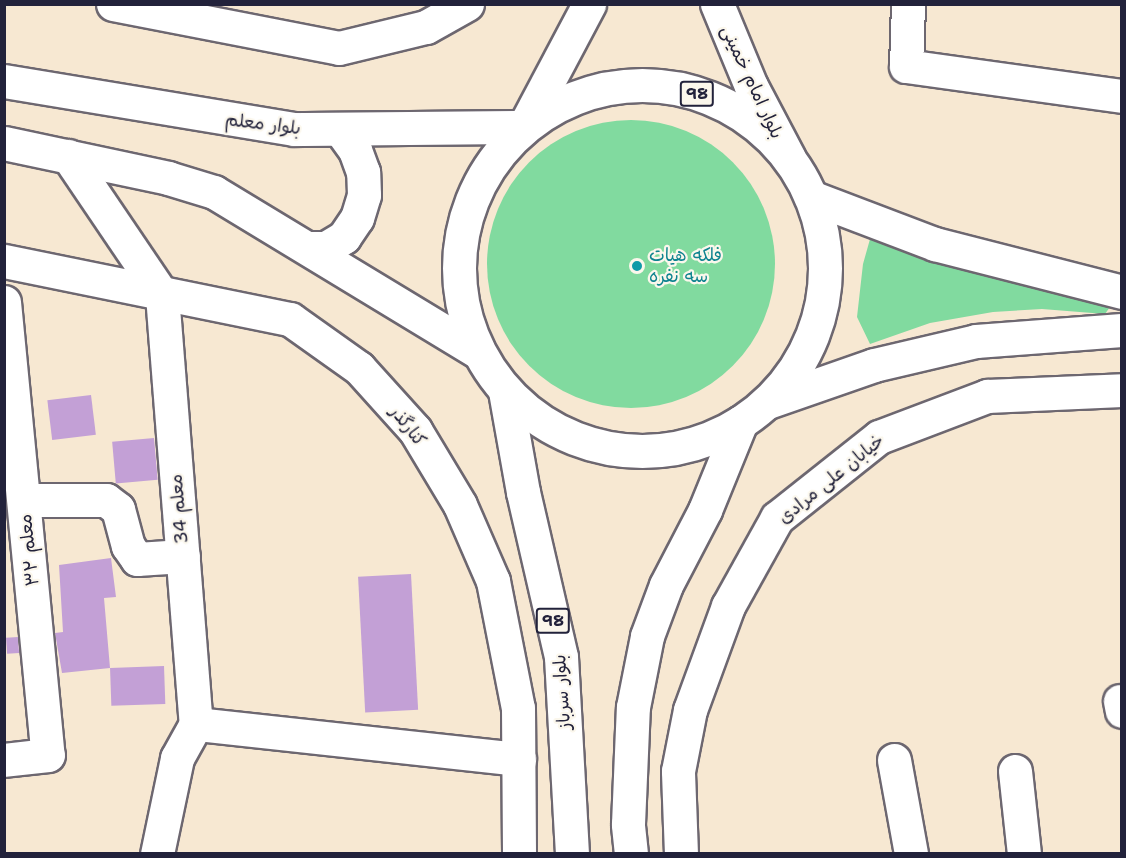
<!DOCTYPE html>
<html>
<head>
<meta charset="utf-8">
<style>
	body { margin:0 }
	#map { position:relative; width:1126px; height:858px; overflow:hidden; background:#f7e8d2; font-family:"Shantell Sans","Playpen Sans Arabic",sans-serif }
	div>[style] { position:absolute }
	.green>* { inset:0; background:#81da9f }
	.round { border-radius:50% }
	.building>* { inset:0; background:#c3a0d6; transform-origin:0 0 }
	.roads { filter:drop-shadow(2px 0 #6d6770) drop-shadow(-2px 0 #6d6770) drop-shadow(0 2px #6d6770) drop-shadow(0 -2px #6d6770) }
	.minor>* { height:33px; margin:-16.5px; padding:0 16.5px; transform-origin:16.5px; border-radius:16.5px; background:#fff }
	.major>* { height:33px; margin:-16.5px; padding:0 16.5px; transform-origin:16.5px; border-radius:16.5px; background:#fff }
	.highway>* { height:33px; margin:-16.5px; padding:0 16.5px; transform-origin:16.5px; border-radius:16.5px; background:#fff }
	.highway>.ring { margin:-16.5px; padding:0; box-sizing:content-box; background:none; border:33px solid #fff; border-radius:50% }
	.dots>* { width:16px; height:16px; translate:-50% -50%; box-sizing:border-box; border:3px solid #fbf7ec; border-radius:50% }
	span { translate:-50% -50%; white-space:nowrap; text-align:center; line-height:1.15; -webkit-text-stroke:4.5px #fbf7ec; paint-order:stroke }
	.shield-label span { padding:2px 4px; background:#fbf7ec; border:2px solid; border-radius:4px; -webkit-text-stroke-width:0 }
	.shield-label { font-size:16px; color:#22223b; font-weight:700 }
	.street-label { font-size:18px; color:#22223b }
	.culture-label { font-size:18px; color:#0d838f }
	.left { translate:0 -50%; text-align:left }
	.frame { position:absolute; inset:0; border:6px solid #22223b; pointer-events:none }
</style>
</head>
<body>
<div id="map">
	<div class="green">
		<div class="round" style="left:487px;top:120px;width:288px;height:288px"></div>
		<div style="clip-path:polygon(872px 232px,943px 263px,1070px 291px,1112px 304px,1105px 314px,1042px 309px,993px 312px,930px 323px,870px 344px,857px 317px,863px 264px)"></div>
	</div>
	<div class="building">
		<div style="left:91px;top:395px;width:40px;height:44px;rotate:83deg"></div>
		<div style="left:154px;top:438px;width:42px;height:42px;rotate:85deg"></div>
		<div style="clip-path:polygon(111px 558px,116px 597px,104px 598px,110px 668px,62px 673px,55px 633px,63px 632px,59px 565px)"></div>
		<div style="left:411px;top:574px;width:136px;height:53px;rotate:87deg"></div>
		<div style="left:18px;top:637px;width:16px;height:12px;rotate:86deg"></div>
		<div style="left:164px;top:666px;width:38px;height:54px;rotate:88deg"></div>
	</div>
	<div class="roads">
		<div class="minor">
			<div style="left:113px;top:4px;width:230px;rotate:11deg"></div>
			<div style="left:339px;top:48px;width:89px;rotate:-13.6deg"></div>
			<div style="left:426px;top:27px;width:47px;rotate:-29.3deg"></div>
			<div style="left:908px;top:4px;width:62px;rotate:91.8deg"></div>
			<div style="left:906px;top:66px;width:218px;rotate:7.9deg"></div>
			<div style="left:68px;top:156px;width:168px;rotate:55.9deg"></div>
			<div style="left:162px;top:295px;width:430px;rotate:85.5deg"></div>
			<div style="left:4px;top:261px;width:292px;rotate:11.5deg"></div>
			<div style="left:290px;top:319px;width:85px;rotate:35.4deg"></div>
			<div style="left:359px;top:368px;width:84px;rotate:47.9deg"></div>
			<div style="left:415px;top:430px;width:87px;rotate:59deg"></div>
			<div style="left:460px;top:505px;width:83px;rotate:66.5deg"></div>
			<div style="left:493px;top:581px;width:129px;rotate:78.9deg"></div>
			<div style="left:518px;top:708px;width:146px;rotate:89.6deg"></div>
			<div style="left:4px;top:302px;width:455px;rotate:84.5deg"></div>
			<div style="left:48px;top:755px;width:44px;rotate:173.5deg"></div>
			<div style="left:24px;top:500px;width:82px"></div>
			<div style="left:106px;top:500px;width:15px;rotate:37deg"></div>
			<div style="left:118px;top:509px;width:38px;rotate:75deg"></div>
			<div style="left:128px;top:546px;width:16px;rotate:55deg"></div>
			<div style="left:137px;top:559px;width:46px;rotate:-3.7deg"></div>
			<div style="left:1120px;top:701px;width:10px;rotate:79deg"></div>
			<div style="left:196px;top:724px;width:325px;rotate:6.2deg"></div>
			<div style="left:894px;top:760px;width:96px;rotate:79.7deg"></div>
			<div style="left:1015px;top:771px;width:83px;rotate:83.8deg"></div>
			<div style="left:157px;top:854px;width:98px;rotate:-78.2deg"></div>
			<div style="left:177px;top:758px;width:39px;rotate:-61deg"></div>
			<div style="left:681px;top:854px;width:83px;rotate:-92.1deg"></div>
			<div style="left:678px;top:771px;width:62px;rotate:-78.9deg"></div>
			<div style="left:690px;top:710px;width:111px;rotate:-69.9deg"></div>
			<div style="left:728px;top:606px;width:101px;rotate:-60.9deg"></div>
			<div style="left:777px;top:518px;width:130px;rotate:-38.5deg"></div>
			<div style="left:879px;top:437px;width:116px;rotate:-20.8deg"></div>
			<div style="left:987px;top:396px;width:135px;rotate:-2.5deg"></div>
		</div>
		<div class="major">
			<div style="left:717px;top:4px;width:89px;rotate:67.5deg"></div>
			<div style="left:751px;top:86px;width:81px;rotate:62.2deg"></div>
			<div style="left:4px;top:81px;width:294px;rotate:9.4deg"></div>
			<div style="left:294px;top:129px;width:230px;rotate:-0.5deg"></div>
			<div style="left:524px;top:127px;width:139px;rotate:-62.1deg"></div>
			<div style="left:4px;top:143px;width:168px;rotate:12deg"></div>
			<div style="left:168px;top:178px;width:48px;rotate:16.9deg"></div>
			<div style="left:214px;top:192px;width:307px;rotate:31.2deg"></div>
			<div style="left:309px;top:248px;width:17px"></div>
			<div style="left:326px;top:248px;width:21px;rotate:-31deg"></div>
			<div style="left:344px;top:237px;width:23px;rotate:-56deg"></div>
			<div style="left:357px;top:218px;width:24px;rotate:-73deg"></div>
			<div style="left:364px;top:195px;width:23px;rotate:-92deg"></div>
			<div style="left:363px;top:172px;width:23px;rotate:-110deg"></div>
			<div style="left:355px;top:150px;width:24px;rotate:-126deg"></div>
		</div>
		<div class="highway">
			<div class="ring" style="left:459px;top:85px;width:333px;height:333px"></div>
			<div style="left:811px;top:197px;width:133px;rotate:20.8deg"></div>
			<div style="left:935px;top:244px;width:193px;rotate:14.4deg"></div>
			<div style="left:505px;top:391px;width:103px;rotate:79.9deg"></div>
			<div style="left:523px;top:492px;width:169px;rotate:77deg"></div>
			<div style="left:561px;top:657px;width:197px;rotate:86.8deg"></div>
			<div style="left:768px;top:402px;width:112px;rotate:-19.2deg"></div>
			<div style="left:874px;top:365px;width:105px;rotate:-13.2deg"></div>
			<div style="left:976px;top:341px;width:146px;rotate:-4.3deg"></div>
			<div style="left:631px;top:854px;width:30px;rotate:-96deg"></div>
			<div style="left:628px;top:824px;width:117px;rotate:-87.6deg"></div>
			<div style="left:633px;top:707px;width:72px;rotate:-78.8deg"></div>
			<div style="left:647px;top:636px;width:54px;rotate:-69.6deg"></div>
			<div style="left:666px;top:585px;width:85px;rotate:-62.5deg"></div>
			<div style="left:705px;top:510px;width:95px;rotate:-67.8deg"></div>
		</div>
	</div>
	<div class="dots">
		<div style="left:637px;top:266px;background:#0f9aa8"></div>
	</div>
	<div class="shield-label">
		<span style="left:697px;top:94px">98</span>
		<span style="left:553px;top:621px">98</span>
	</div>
	<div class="street-label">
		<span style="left:752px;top:82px;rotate:65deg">بلوار امام خمینی</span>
		<span style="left:263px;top:124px;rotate:7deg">بلوار معلم</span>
		<span style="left:408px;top:426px;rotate:52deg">کنارگذر</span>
		<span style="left:831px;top:479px;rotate:-39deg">خیابان علی مرادی</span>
		<span style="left:179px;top:509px;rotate:-95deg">معلم 34</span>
		<span style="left:29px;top:550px;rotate:-96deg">معلم ۳۲</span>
		<span style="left:562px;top:692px;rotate:-94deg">بلوار سرباز</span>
	</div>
	<div class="culture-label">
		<span class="left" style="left:649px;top:266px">فلکه هیات<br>سه نفره</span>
	</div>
	<div class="frame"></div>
</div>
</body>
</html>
